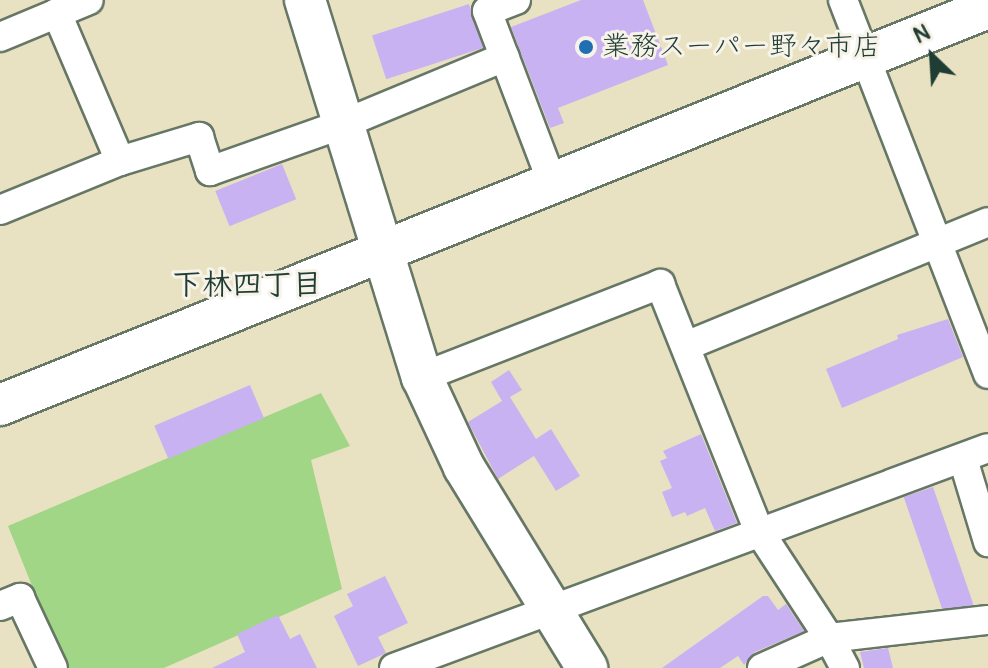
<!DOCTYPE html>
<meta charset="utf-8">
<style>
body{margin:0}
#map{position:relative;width:988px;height:668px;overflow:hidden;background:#e9e2c2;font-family:Pangolin,"Klee One",sans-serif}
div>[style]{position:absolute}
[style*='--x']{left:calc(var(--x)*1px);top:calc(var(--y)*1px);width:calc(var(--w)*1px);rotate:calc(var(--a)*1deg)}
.green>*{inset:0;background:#a1d686}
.building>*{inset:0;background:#c9b2f2;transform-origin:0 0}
.roads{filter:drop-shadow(2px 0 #676) drop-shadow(-2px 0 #676) drop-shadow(0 2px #676) drop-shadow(0 -2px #676)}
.street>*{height:28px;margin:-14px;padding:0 14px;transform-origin:14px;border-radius:14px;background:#fff}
.secondary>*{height:40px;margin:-20px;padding:0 20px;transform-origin:20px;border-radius:20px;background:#fff}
.dots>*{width:22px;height:22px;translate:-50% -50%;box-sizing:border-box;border:4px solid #f7f3e8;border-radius:50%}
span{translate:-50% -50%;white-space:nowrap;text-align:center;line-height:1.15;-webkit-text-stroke:6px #f7f3e8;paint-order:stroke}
.poi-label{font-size:28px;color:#1f3d34}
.left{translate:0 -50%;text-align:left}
.neighbourhood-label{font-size:30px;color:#1f3d34;font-weight:700}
.north{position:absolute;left:892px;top:16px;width:80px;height:80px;-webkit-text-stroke:6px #f7f3e8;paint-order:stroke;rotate:335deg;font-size:22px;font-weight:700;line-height:32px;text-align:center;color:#1f3d34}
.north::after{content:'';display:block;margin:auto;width:28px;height:36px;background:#1f3d34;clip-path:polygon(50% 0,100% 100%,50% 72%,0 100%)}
</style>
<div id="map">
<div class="green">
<div style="clip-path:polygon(321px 393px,350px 446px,311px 460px,342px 589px,164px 668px,65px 668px,8px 526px)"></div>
</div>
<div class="building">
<div style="clip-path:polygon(581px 0,643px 0,668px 65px,558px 108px,564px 123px,550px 128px,511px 27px)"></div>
<div style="left:469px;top:4px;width:46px;height:102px;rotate:72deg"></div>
<div style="left:282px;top:164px;width:38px;height:72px;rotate:68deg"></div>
<div style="clip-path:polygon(948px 319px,963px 357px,842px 408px,826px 369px,898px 339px,897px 335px)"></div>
<div style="clip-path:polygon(509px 370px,522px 390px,510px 397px,536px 439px,551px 429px,580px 476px,556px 491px,534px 456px,498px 479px,468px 422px,502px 401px,491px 382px)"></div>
<div style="left:250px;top:385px;width:36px;height:104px;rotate:67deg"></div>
<div style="clip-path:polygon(701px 434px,737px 523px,715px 531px,705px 508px,687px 516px,685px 512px,672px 517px,662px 492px,672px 488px,660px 461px,667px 458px,663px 451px)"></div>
<div style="left:933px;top:487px;width:124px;height:31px;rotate:71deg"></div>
<div style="clip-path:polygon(385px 576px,408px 623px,378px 637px,386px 653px,358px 666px,334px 616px,353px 606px,347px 594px)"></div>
<div style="clip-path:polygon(763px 596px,768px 596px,778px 610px,786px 604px,804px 631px,755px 652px,744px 665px,738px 656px,720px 668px,662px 668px)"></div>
<div style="clip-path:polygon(278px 615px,290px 639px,300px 634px,317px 668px,212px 668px,245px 652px,237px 634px)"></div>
<div style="clip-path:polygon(888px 648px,893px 668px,864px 668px,860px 652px)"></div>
</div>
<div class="roads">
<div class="street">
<div style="--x:516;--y:0;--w:31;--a:159"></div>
<div style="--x:487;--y:11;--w:183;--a:69.2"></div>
<div style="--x:843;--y:0;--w:401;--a:68.8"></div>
<div style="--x:0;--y:37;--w:96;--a:-22.6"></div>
<div style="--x:120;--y:161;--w:83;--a:-16.9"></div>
<div style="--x:199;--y:137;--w:36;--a:72"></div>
<div style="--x:210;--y:171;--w:141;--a:-19.5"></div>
<div style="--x:343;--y:124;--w:175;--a:-22.5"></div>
<div style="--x:0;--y:210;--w:130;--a:-22.2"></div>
<div style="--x:120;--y:161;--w:161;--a:-113.1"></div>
<div style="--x:686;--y:346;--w:326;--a:-22.3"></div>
<div style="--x:422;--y:377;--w:256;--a:-21.3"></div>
<div style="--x:660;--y:284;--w:266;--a:68.2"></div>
<div style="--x:759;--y:531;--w:128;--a:56.8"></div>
<div style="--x:829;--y:638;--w:34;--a:62"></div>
<div style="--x:963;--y:459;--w:87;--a:73.2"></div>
<div style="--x:0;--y:606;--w:22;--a:-22"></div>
<div style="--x:20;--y:598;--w:77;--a:64.8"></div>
<div style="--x:394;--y:668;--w:633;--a:-20.32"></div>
<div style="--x:762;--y:668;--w:73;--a:-24.1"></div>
<div style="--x:829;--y:638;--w:160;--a:-6.5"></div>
</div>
<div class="secondary">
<div style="--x:305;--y:0;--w:395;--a:72.8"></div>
<div style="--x:422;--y:377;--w:99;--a:65"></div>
<div style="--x:464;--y:467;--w:236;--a:58.5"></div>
<div style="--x:0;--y:405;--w:1065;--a:-21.89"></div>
</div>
</div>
<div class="dots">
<div style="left:586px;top:47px;background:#1f6fb2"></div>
</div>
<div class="poi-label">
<span class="left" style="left:602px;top:47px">業務スーパー野々市店</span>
</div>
<div class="neighbourhood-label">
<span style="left:247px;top:285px">下林四丁目</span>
</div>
<div class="north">N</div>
</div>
